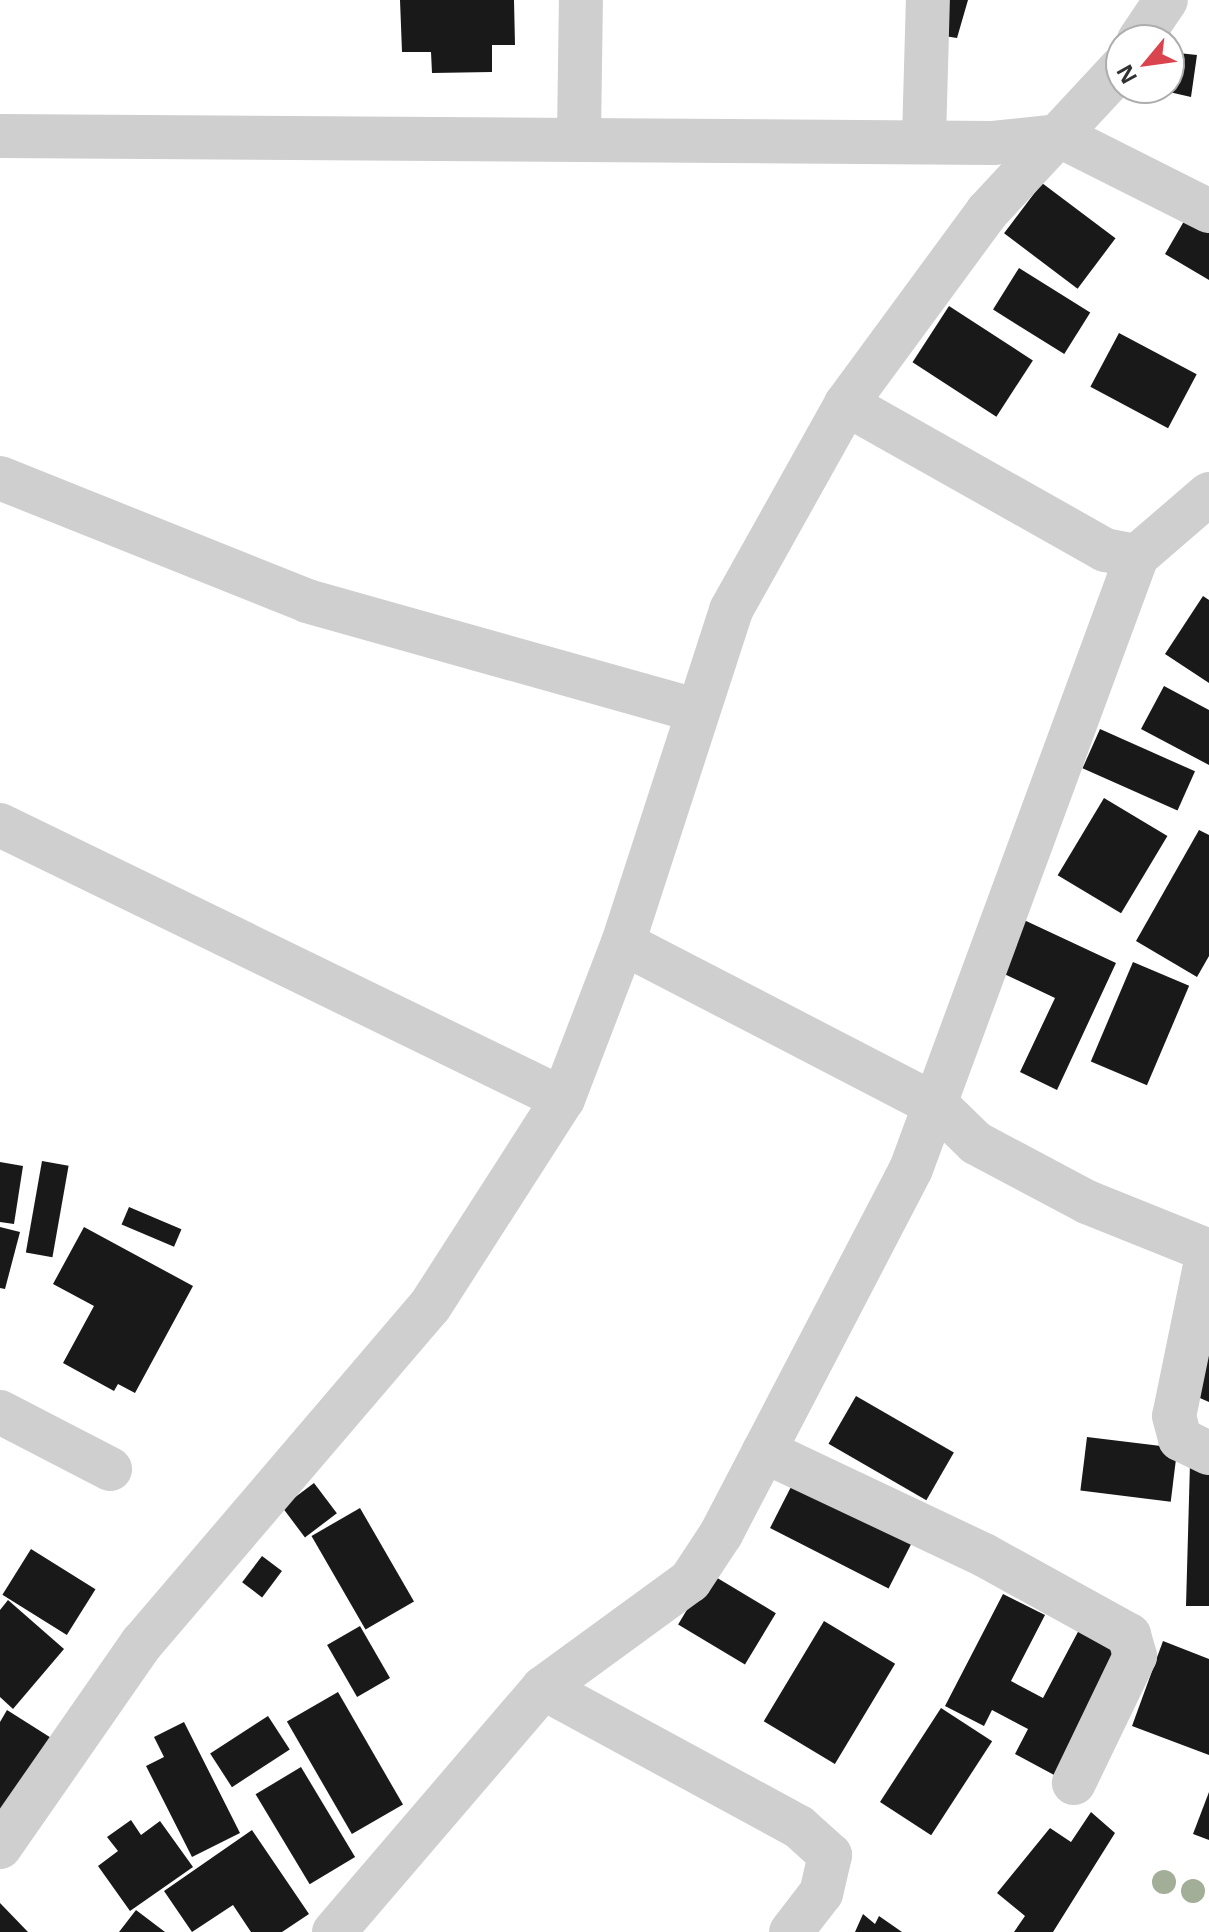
<!DOCTYPE html>
<style>
body{margin:0}
#map{position:relative;width:1209px;height:1932px;overflow:hidden;background:#fff;font-family:"Noto Sans",sans-serif}
div>[style]{position:absolute}
[style*='--x']{left:calc(var(--x)*1px);top:calc(var(--y)*1px);width:calc(var(--w)*1px);rotate:calc(var(--a)*1deg)}
.building>*{inset:0;background:#191919;transform-origin:0 0}
.minor>*{height:44px;margin:-22px;padding:0 22px;transform-origin:22px;border-radius:22px;background:#cfcfcf}
.trees>*{width:24px;height:24px;margin:-12px;border-radius:50%;background:#a2ae97}
span{translate:-50% -50%;white-space:nowrap;text-align:center;line-height:1.15;-webkit-text-stroke:8px #fff;paint-order:stroke}
.north{position:absolute;left:1105px;top:24px;width:80px;height:80px;box-sizing:border-box;background:#fff;border:2px solid #adadad;border-radius:50%;rotate:241deg;font-size:22px;font-weight:700;line-height:32px;text-align:center;color:#323232}
.north::after{content:'';display:block;margin:auto;width:28px;height:36px;background:#da444e;clip-path:polygon(50% 0,100% 100%,50% 72%,0 100%)}
</style>
<div id="map">
<div class="building">
<div style="clip-path:polygon(400px 0,514px 0,515px 45px,492px 45px,492px 72px,432px 73px,431px 52px,402px 52px)"></div>
<div style="clip-path:polygon(947px 0,968px 0,957px 38px,944px 36px)"></div>
<div style="clip-path:polygon(1169px 52px,1197px 55px,1191px 97px,1156px 89px,1169px 88px)"></div>
<div style="left:1042px;top:183px;width:92px;height:63px;rotate:37deg"></div>
<div style="clip-path:polygon(1187px 216px,1209px 229px,1209px 280px,1165px 254px)"></div>
<div style="left:1019px;top:268px;width:84px;height:49px;rotate:32deg"></div>
<div style="left:949px;top:306px;width:100px;height:67px;rotate:33deg"></div>
<div style="left:1119px;top:333px;width:88px;height:61px;rotate:28deg"></div>
<div style="clip-path:polygon(1203px 596px,1209px 600px,1209px 683px,1165px 654px)"></div>
<div style="clip-path:polygon(1164px 686px,1209px 710px,1209px 765px,1141px 729px)"></div>
<div style="left:1100px;top:729px;width:104px;height:43px;rotate:24deg"></div>
<div style="left:1104px;top:798px;width:74px;height:90px;rotate:31deg"></div>
<div style="clip-path:polygon(1199px 830px,1209px 835px,1209px 956px,1197px 977px,1136px 941px)"></div>
<div style="clip-path:polygon(1024px 920px,1116px 963px,1057px 1090px,1020px 1072px,1055px 998px,1000px 972px)"></div>
<div style="left:1133px;top:962px;width:61px;height:108px;rotate:23deg"></div>
<div style="left:42px;top:1161px;width:27px;height:93px;rotate:10deg"></div>
<div style="clip-path:polygon(0 1162px,23px 1166px,14px 1224px,0 1222px)"></div>
<div style="left:129px;top:1207px;width:57px;height:19px;rotate:23deg"></div>
<div style="clip-path:polygon(0 1227px,20px 1232px,5px 1289px,0 1288px)"></div>
<div style="clip-path:polygon(84px 1227px,193px 1286px,135px 1393px,118px 1384px,114px 1391px,63px 1363px,94px 1306px,53px 1284px)"></div>
<div style="clip-path:polygon(1209px 1324px,1209px 1402px,1186px 1392px)"></div>
<div style="left:856px;top:1396px;width:113px;height:55px;rotate:30deg"></div>
<div style="left:1087px;top:1437px;width:91px;height:54px;rotate:7deg"></div>
<div style="clip-path:polygon(1190px 1463px,1209px 1467px,1209px 1606px,1186px 1606px)"></div>
<div style="left:795px;top:1479px;width:133px;height:55px;rotate:27deg"></div>
<div style="left:314px;top:1483px;width:38px;height:40px;rotate:53deg"></div>
<div style="left:360px;top:1508px;width:108px;height:56px;rotate:60deg"></div>
<div style="left:31px;top:1549px;width:76px;height:54px;rotate:32deg"></div>
<div style="left:262px;top:1556px;width:25px;height:33px;rotate:37deg"></div>
<div style="left:709px;top:1573px;width:78px;height:60px;rotate:31deg"></div>
<div style="clip-path:polygon(1003px 1594px,1045px 1615px,1011px 1681px,1043px 1698px,1080px 1628px,1122px 1650px,1056px 1776px,1015px 1754px,1028px 1729px,992px 1710px,984px 1726px,945px 1706px)"></div>
<div style="clip-path:polygon(8px 1600px,64px 1649px,13px 1709px,0 1697px,0 1610px)"></div>
<div style="left:824px;top:1621px;width:83px;height:117px;rotate:31deg"></div>
<div style="left:360px;top:1626px;width:60px;height:38px;rotate:60deg"></div>
<div style="clip-path:polygon(1163px 1641px,1209px 1659px,1209px 1755px,1132px 1726px)"></div>
<div style="left:338px;top:1692px;width:130px;height:59px;rotate:60deg"></div>
<div style="left:941px;top:1708px;width:61px;height:112px;rotate:33deg"></div>
<div style="clip-path:polygon(7px 1710px,56px 1741px,0 1830px,0 1722px)"></div>
<div style="left:268px;top:1716px;width:40px;height:69px;rotate:57deg"></div>
<div style="clip-path:polygon(184px 1722px,240px 1833px,192px 1857px,146px 1766px,164px 1757px,154px 1737px)"></div>
<div style="left:301px;top:1767px;width:105px;height:53px;rotate:59deg"></div>
<div style="clip-path:polygon(1209px 1792px,1209px 1840px,1193px 1834px)"></div>
<div style="clip-path:polygon(1091px 1812px,1115px 1833px,1053px 1932px,1014px 1932px,1025px 1916px,997px 1893px,1050px 1828px,1071px 1842px)"></div>
<div style="clip-path:polygon(131px 1820px,141px 1835px,160px 1821px,193px 1867px,130px 1911px,98px 1866px,118px 1851px,107px 1837px)"></div>
<div style="clip-path:polygon(252px 1830px,309px 1914px,282px 1932px,251px 1932px,233px 1905px,192px 1932px,164px 1891px)"></div>
<div style="clip-path:polygon(0 1903px,28px 1932px,0 1932px)"></div>
<div style="clip-path:polygon(136px 1910px,165px 1932px,119px 1932px)"></div>
<div style="clip-path:polygon(863px 1914px,875px 1924px,879px 1916px,902px 1932px,855px 1932px)"></div>
</div>
<div class="minor">
<div style="--x:1139;--y:40;--w:48;--a:-56"></div>
<div style="--x:0;--y:136;--w:993;--a:0.4"></div>
<div style="--x:993;--y:143;--w:67;--a:-6"></div>
<div style="--x:1060;--y:136;--w:167;--a:26.7"></div>
<div style="--x:579;--y:137;--w:137;--a:-89.2"></div>
<div style="--x:924;--y:139;--w:139;--a:-88.4"></div>
<div style="--x:846;--y:404;--w:297;--a:29.4"></div>
<div style="--x:1105;--y:550;--w:33;--a:11"></div>
<div style="--x:0;--y:478;--w:331;--a:21.8"></div>
<div style="--x:307;--y:601;--w:402;--a:15.7"></div>
<div style="--x:0;--y:825;--w:626;--a:25.95"></div>
<div style="--x:623;--y:943;--w:355;--a:27.4"></div>
<div style="--x:938;--y:1106;--w:53;--a:44.2"></div>
<div style="--x:976;--y:1143;--w:126;--a:28"></div>
<div style="--x:1087;--y:1202;--w:131;--a:21.9"></div>
<div style="--x:1208;--y:1251;--w:168;--a:101.6"></div>
<div style="--x:1174;--y:1416;--w:24;--a:75"></div>
<div style="--x:1180;--y:1439;--w:32;--a:26"></div>
<div style="--x:0;--y:1412;--w:124;--a:27.4"></div>
<div style="--x:764;--y:1451;--w:243;--a:25.3"></div>
<div style="--x:984;--y:1555;--w:166;--a:28.9"></div>
<div style="--x:1129;--y:1635;--w:22;--a:74"></div>
<div style="--x:1135;--y:1656;--w:141;--a:115.7"></div>
<div style="--x:543;--y:1688;--w:291;--a:28.5"></div>
<div style="--x:799;--y:1827;--w:42;--a:42.1"></div>
<div style="--x:830;--y:1855;--w:39;--a:103"></div>
<div style="--x:821;--y:1893;--w:49;--a:127.6"></div>
<div style="--x:0;--y:1847;--w:249;--a:-55.2"></div>
<div style="--x:142;--y:1643;--w:443;--a:-49.5"></div>
<div style="--x:430;--y:1306;--w:246;--a:-57.3"></div>
<div style="--x:563;--y:1099;--w:167;--a:-69"></div>
<div style="--x:623;--y:943;--w:350;--a:-72"></div>
<div style="--x:731;--y:610;--w:236;--a:-60.8"></div>
<div style="--x:846;--y:404;--w:238;--a:-53.7"></div>
<div style="--x:987;--y:212;--w:197;--a:-47.1"></div>
<div style="--x:334;--y:1932;--w:321;--a:-49.4"></div>
<div style="--x:543;--y:1688;--w:182;--a:-36.1"></div>
<div style="--x:690;--y:1581;--w:56;--a:-56.6"></div>
<div style="--x:721;--y:1534;--w:411;--a:-62.5"></div>
<div style="--x:911;--y:1169;--w:653;--a:-69.76"></div>
<div style="--x:1137;--y:556;--w:95;--a:-40.7"></div>
</div>
<div class="trees">
<div style="left:1164px;top:1882px"></div>
<div style="left:1193px;top:1891px"></div>
</div>
<div class="north">N</div>
</div>
